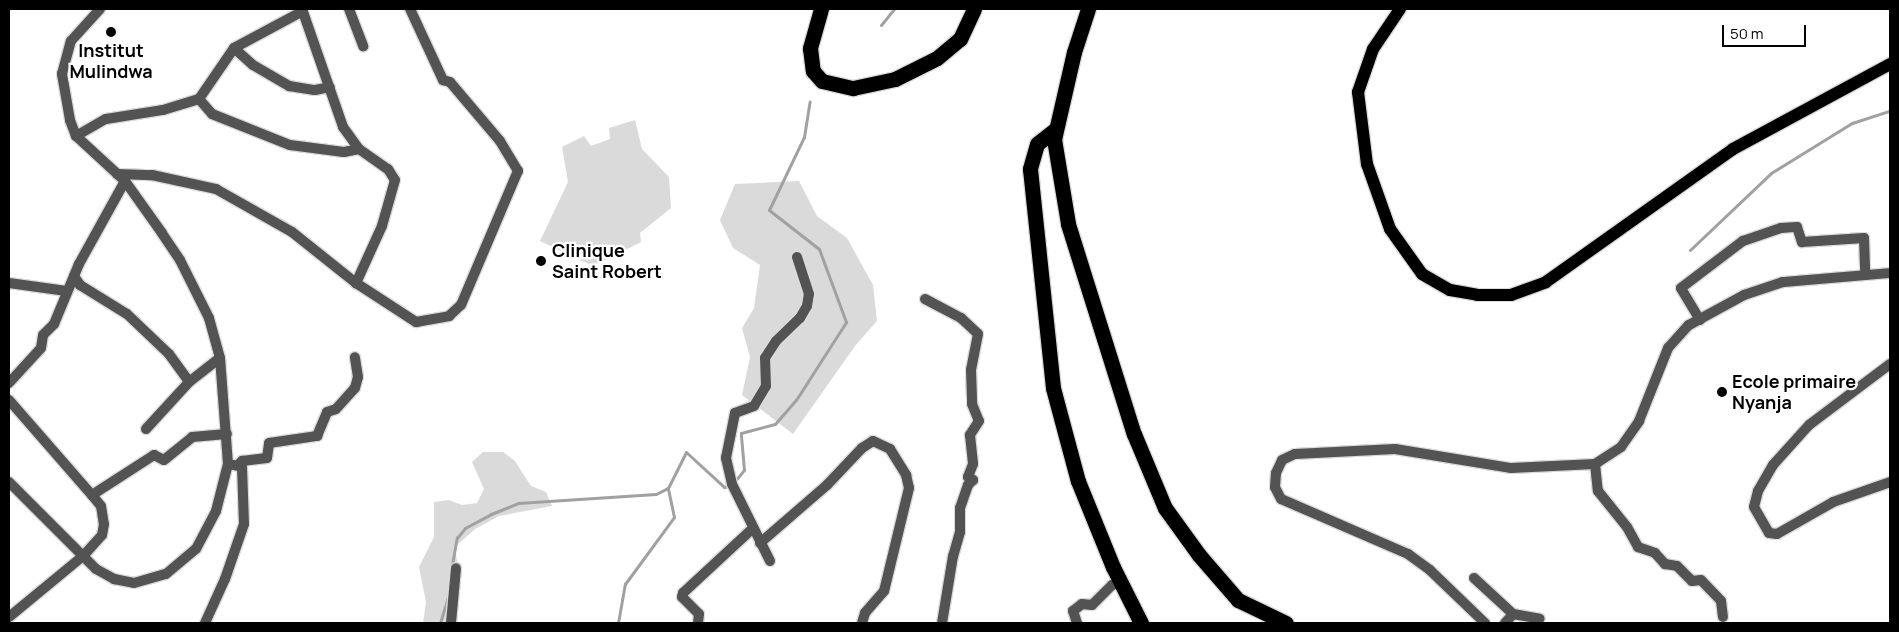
<!DOCTYPE html>
<style>
body{margin:0}
#map{position:relative;width:1899px;height:632px;overflow:hidden;background:#fff;font-family:Manrope,sans-serif}
div>[style]{position:absolute}
[style*='--x']{left:calc(var(--x)*1px);top:calc(var(--y)*1px);width:calc(var(--w)*1px);rotate:calc(var(--a)*1deg)}
.green>*{inset:0;background:#dadada}
.stream>*{height:3px;margin:-1.5px;padding:0 1.5px;transform-origin:1.5px;border-radius:1.5px;background:#a1a1a1}
.roads{filter:drop-shadow(1px 0 #dbdbdb) drop-shadow(-1px 0 #dbdbdb) drop-shadow(0 1px #dbdbdb) drop-shadow(0 -1px #dbdbdb)}
.street>*{height:10px;margin:-5px;padding:0 5px;transform-origin:5px;border-radius:5px;background:#535353}
.primary>*{height:12px;margin:-6px;padding:0 6px;transform-origin:6px;border-radius:6px;background:#000}
.highway>*{height:15px;margin:-7.5px;padding:0 7.5px;transform-origin:7.5px;border-radius:7.5px;background:#000}
.dots>*{width:14px;height:14px;translate:-50% -50%;box-sizing:border-box;border:2px solid #fff;border-radius:50%}
span{translate:-50% -50%;white-space:nowrap;text-align:center;line-height:1.15;-webkit-text-stroke:4.5px #fff;paint-order:stroke}
.poi-label{font-size:18px;color:#000;font-weight:700}
.left{translate:0 -50%;text-align:left}
.frame{position:absolute;inset:0;border:10px solid #000;pointer-events:none}
.scale{position:absolute;left:1722px;top:25px;width:84px;height:22px;box-sizing:border-box;border:2px solid #000;border-top:0;padding-left:6px;font-size:15px;line-height:18px;white-space:nowrap;color:#000;-webkit-text-stroke:4px #fff;paint-order:stroke}
</style>
<div id="map">
<div class="green">
<div style="clip-path:polygon(635px 120px,642px 149px,669px 177px,671px 208px,640px 233px,641px 242px,593px 266px,540px 241px,568px 182px,562px 147px,584px 136px,591px 146px,610px 139px,609px 128px)"></div>
<div style="clip-path:polygon(799px 181px,817px 216px,847px 238px,873px 285px,877px 321px,855px 346px,793px 434px,742px 395px,750px 357px,742px 328px,754px 308px,760px 265px,733px 248px,720px 220px,735px 184px)"></div>
<div style="clip-path:polygon(483px 452px,503px 452px,515px 461px,531px 486px,546px 492px,552px 506px,499px 516px,475px 529px,455px 547px,461px 588px,446px 623px,423px 623px,426px 602px,419px 567px,434px 537px,434px 502px,449px 500px,462px 505px,477px 503px,484px 489px,472px 462px)"></div>
</div>
<div class="stream">
<div style="--x:881;--y:25;--w:21;--a:-51"></div>
<div style="--x:1690;--y:250;--w:112;--a:-43.5"></div>
<div style="--x:1771;--y:173;--w:95;--a:-31.7"></div>
<div style="--x:1852;--y:123;--w:40;--a:-18"></div>
<div style="--x:735;--y:481;--w:14;--a:-51"></div>
<div style="--x:744;--y:470;--w:37;--a:-95"></div>
<div style="--x:741;--y:433;--w:35;--a:-15"></div>
<div style="--x:775;--y:424;--w:32;--a:-49"></div>
<div style="--x:796;--y:400;--w:93;--a:-57.3"></div>
<div style="--x:846;--y:322;--w:78;--a:-110.3"></div>
<div style="--x:819;--y:249;--w:63;--a:-142"></div>
<div style="--x:769;--y:210;--w:81;--a:-64.4"></div>
<div style="--x:804;--y:137;--w:36;--a:-81"></div>
<div style="--x:450;--y:576;--w:39;--a:-80"></div>
<div style="--x:457;--y:538;--w:13;--a:-51"></div>
<div style="--x:465;--y:528;--w:30;--a:-28"></div>
<div style="--x:491;--y:514;--w:29;--a:-22"></div>
<div style="--x:518;--y:503;--w:138;--a:-3.7"></div>
<div style="--x:656;--y:494;--w:13;--a:-27"></div>
<div style="--x:440;--y:623;--w:31;--a:-73"></div>
<div style="--x:618;--y:623;--w:40;--a:-80"></div>
<div style="--x:625;--y:584;--w:83;--a:-53.8"></div>
<div style="--x:674;--y:517;--w:30;--a:-102"></div>
<div style="--x:668;--y:488;--w:40;--a:-63.4"></div>
<div style="--x:686;--y:452;--w:52;--a:42.6"></div>
<div style="--x:724;--y:487;--w:6;--a:-18"></div>
</div>
<div class="roads">
<div class="street">
<div style="--x:302;--y:9;--w:125;--a:70.8"></div>
<div style="--x:343;--y:127;--w:27;--a:54"></div>
<div style="--x:359;--y:149;--w:35;--a:35"></div>
<div style="--x:388;--y:169;--w:13;--a:58"></div>
<div style="--x:395;--y:180;--w:48;--a:105.8"></div>
<div style="--x:382;--y:226;--w:63;--a:114.5"></div>
<div style="--x:349;--y:9;--w:40;--a:69"></div>
<div style="--x:234;--y:48;--w:25;--a:42"></div>
<div style="--x:253;--y:65;--w:42;--a:30.3"></div>
<div style="--x:289;--y:86;--w:26;--a:9"></div>
<div style="--x:315;--y:90;--w:15;--a:-11"></div>
<div style="--x:199;--y:99;--w:62;--a:-55.5"></div>
<div style="--x:234;--y:48;--w:78;--a:-28.2"></div>
<div style="--x:76;--y:136;--w:34;--a:-30"></div>
<div style="--x:106;--y:119;--w:58;--a:-9"></div>
<div style="--x:163;--y:110;--w:38;--a:-17"></div>
<div style="--x:199;--y:99;--w:20;--a:49"></div>
<div style="--x:212;--y:114;--w:84;--a:21.7"></div>
<div style="--x:290;--y:145;--w:54;--a:7.4"></div>
<div style="--x:344;--y:152;--w:15;--a:-11"></div>
<div style="--x:117;--y:174;--w:35;--a:2"></div>
<div style="--x:152;--y:175;--w:66;--a:12.3"></div>
<div style="--x:216;--y:189;--w:87;--a:29.5"></div>
<div style="--x:292;--y:232;--w:82;--a:38.6"></div>
<div style="--x:356;--y:283;--w:72;--a:33"></div>
<div style="--x:416;--y:322;--w:34;--a:-10"></div>
<div style="--x:449;--y:316;--w:16;--a:-43"></div>
<div style="--x:461;--y:305;--w:146;--a:-67"></div>
<div style="--x:518;--y:171;--w:35;--a:-121"></div>
<div style="--x:500;--y:141;--w:77;--a:-130.3"></div>
<div style="--x:450;--y:82;--w:7;--a:-164"></div>
<div style="--x:443;--y:80;--w:78;--a:-114.9"></div>
<div style="--x:74;--y:276;--w:11;--a:56"></div>
<div style="--x:80;--y:285;--w:55;--a:31.7"></div>
<div style="--x:127;--y:314;--w:58;--a:43.6"></div>
<div style="--x:169;--y:354;--w:34;--a:54"></div>
<div style="--x:9;--y:283;--w:58;--a:8"></div>
<div style="--x:925;--y:299;--w:41;--a:27.8"></div>
<div style="--x:961;--y:318;--w:23;--a:43"></div>
<div style="--x:978;--y:334;--w:37;--a:101"></div>
<div style="--x:971;--y:370;--w:34;--a:88"></div>
<div style="--x:972;--y:404;--w:18;--a:68"></div>
<div style="--x:979;--y:421;--w:17;--a:123"></div>
<div style="--x:970;--y:435;--w:29;--a:84"></div>
<div style="--x:973;--y:464;--w:14;--a:111"></div>
<div style="--x:968;--y:477;--w:6;--a:31"></div>
<div style="--x:973;--y:480;--w:7;--a:135"></div>
<div style="--x:968;--y:485;--w:24;--a:109"></div>
<div style="--x:960;--y:508;--w:24;--a:90"></div>
<div style="--x:960;--y:532;--w:25;--a:106"></div>
<div style="--x:953;--y:556;--w:68;--a:99.3"></div>
<div style="--x:1700;--y:320;--w:37;--a:-121"></div>
<div style="--x:1681;--y:288;--w:78;--a:-37.2"></div>
<div style="--x:1743;--y:241;--w:40;--a:-18.9"></div>
<div style="--x:1781;--y:228;--w:16;--a:-4"></div>
<div style="--x:1797;--y:227;--w:16;--a:72"></div>
<div style="--x:1802;--y:242;--w:62;--a:-3.7"></div>
<div style="--x:1864;--y:238;--w:37;--a:88"></div>
<div style="--x:1890;--y:364;--w:101;--a:143"></div>
<div style="--x:1809;--y:425;--w:54;--a:132"></div>
<div style="--x:1773;--y:465;--w:30;--a:120"></div>
<div style="--x:1758;--y:491;--w:16;--a:104"></div>
<div style="--x:1754;--y:507;--w:30;--a:60"></div>
<div style="--x:1769;--y:533;--w:8;--a:7"></div>
<div style="--x:1777;--y:534;--w:64;--a:-29.7"></div>
<div style="--x:1833;--y:502;--w:60;--a:-19.3"></div>
<div style="--x:9;--y:383;--w:47;--a:-47.6"></div>
<div style="--x:41;--y:348;--w:13;--a:-81"></div>
<div style="--x:43;--y:335;--w:16;--a:-45"></div>
<div style="--x:54;--y:324;--w:65;--a:-67.4"></div>
<div style="--x:79;--y:264;--w:95;--a:-61"></div>
<div style="--x:9;--y:400;--w:126;--a:48.9"></div>
<div style="--x:92;--y:495;--w:14;--a:51"></div>
<div style="--x:101;--y:506;--w:18;--a:81"></div>
<div style="--x:104;--y:524;--w:11;--a:100"></div>
<div style="--x:102;--y:535;--w:28;--a:132"></div>
<div style="--x:83;--y:556;--w:96;--a:140.5"></div>
<div style="--x:146;--y:429;--w:64;--a:-47.5"></div>
<div style="--x:189;--y:382;--w:39;--a:-38"></div>
<div style="--x:1595;--y:464;--w:27;--a:84"></div>
<div style="--x:1598;--y:491;--w:46;--a:51.1"></div>
<div style="--x:1627;--y:527;--w:23;--a:61"></div>
<div style="--x:1638;--y:547;--w:18;--a:19"></div>
<div style="--x:1655;--y:553;--w:15;--a:48"></div>
<div style="--x:1665;--y:564;--w:12;--a:9"></div>
<div style="--x:1677;--y:566;--w:21;--a:45"></div>
<div style="--x:1692;--y:581;--w:9;--a:-6"></div>
<div style="--x:1701;--y:580;--w:29;--a:46"></div>
<div style="--x:1721;--y:601;--w:16;--a:83"></div>
<div style="--x:238;--y:465;--w:6;--a:-45"></div>
<div style="--x:242;--y:461;--w:25;--a:-7"></div>
<div style="--x:267;--y:458;--w:15;--a:-82"></div>
<div style="--x:269;--y:443;--w:49;--a:-8.3"></div>
<div style="--x:317;--y:436;--w:26;--a:-67"></div>
<div style="--x:327;--y:412;--w:9;--a:-18"></div>
<div style="--x:336;--y:409;--w:28;--a:-48"></div>
<div style="--x:355;--y:388;--w:11;--a:-75"></div>
<div style="--x:358;--y:377;--w:20;--a:-99"></div>
<div style="--x:9;--y:482;--w:123;--a:45"></div>
<div style="--x:96;--y:569;--w:21;--a:29"></div>
<div style="--x:114;--y:579;--w:20;--a:11"></div>
<div style="--x:134;--y:583;--w:33;--a:-16"></div>
<div style="--x:166;--y:574;--w:39;--a:-40"></div>
<div style="--x:196;--y:549;--w:43;--a:-62.2"></div>
<div style="--x:216;--y:511;--w:49;--a:-75.7"></div>
<div style="--x:228;--y:464;--w:106;--a:-94.3"></div>
<div style="--x:220;--y:358;--w:41;--a:-105.4"></div>
<div style="--x:209;--y:318;--w:65;--a:-116.6"></div>
<div style="--x:180;--y:260;--w:32;--a:-124"></div>
<div style="--x:162;--y:233;--w:64;--a:-125.4"></div>
<div style="--x:125;--y:181;--w:67;--a:-137.4"></div>
<div style="--x:76;--y:136;--w:17;--a:-111"></div>
<div style="--x:70;--y:120;--w:47;--a:-99.9"></div>
<div style="--x:62;--y:74;--w:34;--a:-75"></div>
<div style="--x:71;--y:41;--w:43;--a:-47.8"></div>
<div style="--x:92;--y:495;--w:74;--a:-32.8"></div>
<div style="--x:154;--y:455;--w:11;--a:27"></div>
<div style="--x:164;--y:460;--w:36;--a:-39"></div>
<div style="--x:192;--y:437;--w:35;--a:-5"></div>
<div style="--x:760;--y:543;--w:89;--a:-40.9"></div>
<div style="--x:827;--y:485;--w:51;--a:-46.6"></div>
<div style="--x:862;--y:448;--w:13;--a:-32"></div>
<div style="--x:873;--y:441;--w:19;--a:25"></div>
<div style="--x:890;--y:449;--w:31;--a:58"></div>
<div style="--x:906;--y:475;--w:13;--a:77"></div>
<div style="--x:909;--y:488;--w:106;--a:103.6"></div>
<div style="--x:884;--y:591;--w:29;--a:131"></div>
<div style="--x:865;--y:613;--w:10;--a:107"></div>
<div style="--x:770;--y:561;--w:86;--a:-116.3"></div>
<div style="--x:732;--y:484;--w:27;--a:-103"></div>
<div style="--x:726;--y:458;--w:46;--a:-78.7"></div>
<div style="--x:735;--y:413;--w:20;--a:-20"></div>
<div style="--x:754;--y:406;--w:23;--a:-59"></div>
<div style="--x:766;--y:386;--w:28;--a:-92"></div>
<div style="--x:765;--y:358;--w:20;--a:-57"></div>
<div style="--x:776;--y:341;--w:33;--a:-44"></div>
<div style="--x:800;--y:318;--w:14;--a:-60"></div>
<div style="--x:807;--y:306;--w:12;--a:-81"></div>
<div style="--x:809;--y:294;--w:39;--a:-108"></div>
<div style="--x:1474;--y:578;--w:53;--a:42.7"></div>
<div style="--x:205;--y:623;--w:48;--a:-65.6"></div>
<div style="--x:225;--y:579;--w:58;--a:-70.9"></div>
<div style="--x:244;--y:524;--w:57;--a:-92"></div>
<div style="--x:242;--y:467;--w:9;--a:-167"></div>
<div style="--x:451;--y:623;--w:55;--a:-84.8"></div>
<div style="--x:698;--y:623;--w:9;--a:-84"></div>
<div style="--x:699;--y:614;--w:24;--a:-135"></div>
<div style="--x:682;--y:597;--w:4;--a:-76"></div>
<div style="--x:683;--y:593;--w:94;--a:-42.8"></div>
<div style="--x:1077;--y:623;--w:13;--a:-108"></div>
<div style="--x:1073;--y:611;--w:11;--a:-38"></div>
<div style="--x:1082;--y:604;--w:10;--a:6"></div>
<div style="--x:1092;--y:605;--w:28;--a:-45"></div>
<div style="--x:1112;--y:585;--w:9;--a:-18"></div>
<div style="--x:1485;--y:623;--w:76;--a:-136.1"></div>
<div style="--x:1430;--y:570;--w:27;--a:-144"></div>
<div style="--x:1408;--y:554;--w:138;--a:-156.6"></div>
<div style="--x:1281;--y:499;--w:13;--a:-117"></div>
<div style="--x:1275;--y:487;--w:14;--a:-86"></div>
<div style="--x:1276;--y:473;--w:14;--a:-65"></div>
<div style="--x:1282;--y:460;--w:14;--a:-25"></div>
<div style="--x:1295;--y:454;--w:100;--a:-2.9"></div>
<div style="--x:1395;--y:449;--w:118;--a:9.3"></div>
<div style="--x:1511;--y:468;--w:84;--a:-2.7"></div>
<div style="--x:1595;--y:464;--w:31;--a:-33"></div>
<div style="--x:1621;--y:447;--w:32;--a:-55"></div>
<div style="--x:1639;--y:421;--w:79;--a:-68.3"></div>
<div style="--x:1668;--y:348;--w:31;--a:-48"></div>
<div style="--x:1689;--y:325;--w:63;--a:-28.6"></div>
<div style="--x:1744;--y:295;--w:41;--a:-18.4"></div>
<div style="--x:1783;--y:282;--w:107;--a:-4.8"></div>
<div style="--x:1505;--y:623;--w:12;--a:-48"></div>
<div style="--x:1513;--y:614;--w:27;--a:10"></div>
</div>
<div class="primary">
<div style="--x:1400;--y:9;--w:48;--a:124"></div>
<div style="--x:1373;--y:49;--w:46;--a:109.2"></div>
<div style="--x:1358;--y:92;--w:73;--a:82.9"></div>
<div style="--x:1367;--y:164;--w:69;--a:70.5"></div>
<div style="--x:1390;--y:229;--w:55;--a:54.6"></div>
<div style="--x:1422;--y:274;--w:32;--a:30"></div>
<div style="--x:1450;--y:290;--w:27;--a:10"></div>
<div style="--x:1477;--y:295;--w:34;--a:0"></div>
<div style="--x:1511;--y:295;--w:37;--a:-20"></div>
<div style="--x:1546;--y:282;--w:229;--a:-35.4"></div>
<div style="--x:1733;--y:149;--w:179;--a:-28.4"></div>
</div>
<div class="highway">
<div style="--x:821;--y:9;--w:41;--a:105.8"></div>
<div style="--x:810;--y:48;--w:23;--a:83"></div>
<div style="--x:813;--y:71;--w:13;--a:48"></div>
<div style="--x:822;--y:81;--w:32;--a:13"></div>
<div style="--x:853;--y:88;--w:43;--a:-12.1"></div>
<div style="--x:895;--y:79;--w:47;--a:-26.6"></div>
<div style="--x:937;--y:58;--w:30;--a:-40"></div>
<div style="--x:960;--y:39;--w:33;--a:-65"></div>
<div style="--x:1088;--y:9;--w:45;--a:108"></div>
<div style="--x:1074;--y:52;--w:89;--a:102.9"></div>
<div style="--x:1054;--y:139;--w:86;--a:80.6"></div>
<div style="--x:1068;--y:224;--w:220;--a:72.6"></div>
<div style="--x:1134;--y:434;--w:80;--a:67.3"></div>
<div style="--x:1165;--y:508;--w:58;--a:54.1"></div>
<div style="--x:1199;--y:555;--w:60;--a:49.1"></div>
<div style="--x:1238;--y:600;--w:53;--a:25.6"></div>
<div style="--x:1056;--y:129;--w:24;--a:142"></div>
<div style="--x:1037;--y:144;--w:26;--a:106"></div>
<div style="--x:1030;--y:169;--w:220;--a:84"></div>
<div style="--x:1053;--y:388;--w:96;--a:75"></div>
<div style="--x:1078;--y:481;--w:93;--a:67.9"></div>
<div style="--x:1113;--y:567;--w:63;--a:63.4"></div>
</div>
</div>
<div class="dots">
<div style="left:111px;top:32px;background:#000"></div>
<div style="left:541px;top:261px;background:#000"></div>
<div style="left:1722px;top:392px;background:#000"></div>
</div>
<div class="poi-label">
<span style="left:111px;top:61px">Institut<br>Mulindwa</span>
<span class="left" style="left:552px;top:261px">Clinique<br>Saint Robert</span>
<span class="left" style="left:1732px;top:392px">Ecole primaire<br>Nyanja</span>
</div>
<div class="frame"></div>
<div class="scale">50 m</div>
</div>
